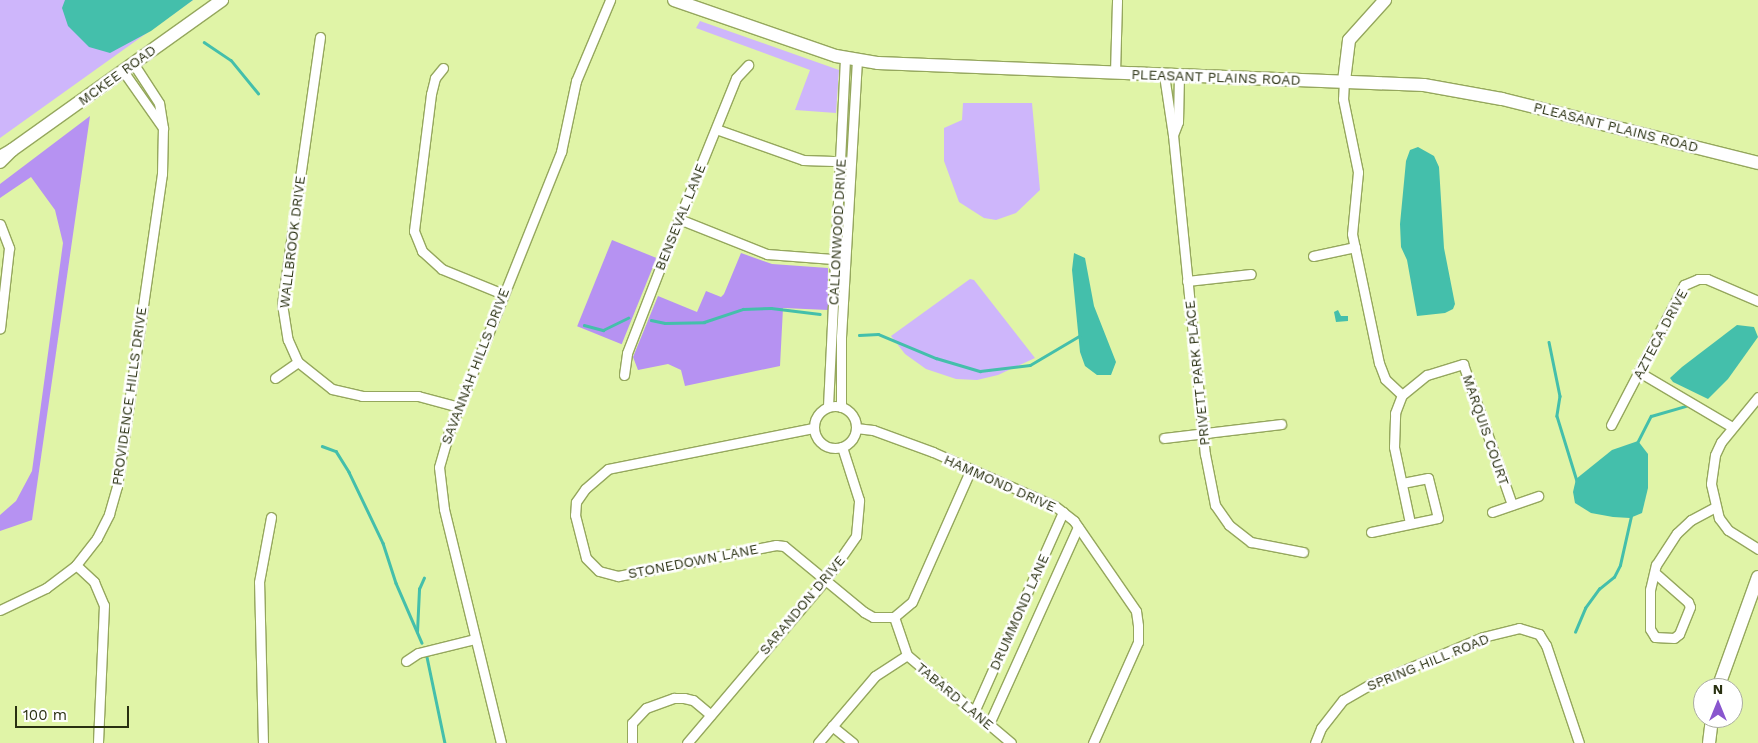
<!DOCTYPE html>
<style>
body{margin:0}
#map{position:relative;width:1758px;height:743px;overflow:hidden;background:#e0f4a7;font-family:"Work Sans",sans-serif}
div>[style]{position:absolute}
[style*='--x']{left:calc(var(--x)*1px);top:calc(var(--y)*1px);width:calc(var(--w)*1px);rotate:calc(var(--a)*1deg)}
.green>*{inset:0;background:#ceb6fb}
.forest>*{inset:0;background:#b692f2;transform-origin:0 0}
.water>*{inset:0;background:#44bfab}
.stream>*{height:2.5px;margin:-1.25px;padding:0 1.25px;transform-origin:1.25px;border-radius:1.25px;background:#44bfab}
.roads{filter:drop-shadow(1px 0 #95a75d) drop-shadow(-1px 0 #95a75d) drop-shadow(0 1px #95a75d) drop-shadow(0 -1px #95a75d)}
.street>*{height:9px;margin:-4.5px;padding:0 4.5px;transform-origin:4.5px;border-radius:4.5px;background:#fff}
.street>.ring{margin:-4.5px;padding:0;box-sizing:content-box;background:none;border:9px solid #fff;border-radius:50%}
.secondary>*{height:12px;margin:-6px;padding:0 6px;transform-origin:6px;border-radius:6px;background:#fff}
span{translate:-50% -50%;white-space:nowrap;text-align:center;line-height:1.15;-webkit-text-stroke:5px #fff;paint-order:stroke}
.street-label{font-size:14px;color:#293011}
.north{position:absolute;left:1693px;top:678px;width:50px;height:50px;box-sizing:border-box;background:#fff;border:1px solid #a9aca0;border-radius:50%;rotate:0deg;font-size:14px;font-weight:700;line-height:20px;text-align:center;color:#293011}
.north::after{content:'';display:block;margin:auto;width:18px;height:22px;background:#8956ce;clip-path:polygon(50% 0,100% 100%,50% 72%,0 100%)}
.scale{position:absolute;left:15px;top:706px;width:114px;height:22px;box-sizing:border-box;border:2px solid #293011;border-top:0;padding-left:6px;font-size:15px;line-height:18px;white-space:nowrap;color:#293011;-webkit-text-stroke:4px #fff;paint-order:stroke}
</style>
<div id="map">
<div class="green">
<div style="clip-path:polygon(0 0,193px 0,0 138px)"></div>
<div style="clip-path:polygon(700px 21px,839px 70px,836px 113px,795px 110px,810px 70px,696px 28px)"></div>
<div style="clip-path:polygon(963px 103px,1032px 103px,1040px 190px,1016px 213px,996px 220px,984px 218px,959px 202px,944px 161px,944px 128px,962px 120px)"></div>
<div style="clip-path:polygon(970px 279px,974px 280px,1035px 358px,998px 375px,977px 380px,956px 379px,926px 369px,905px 354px,891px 336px)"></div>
</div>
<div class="forest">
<div style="clip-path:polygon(90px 116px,32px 520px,0 531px,0 515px,16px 501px,32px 471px,63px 243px,55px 210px,31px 177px,0 198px,0 184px)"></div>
<div style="left:612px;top:240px;width:48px;height:93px;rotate:22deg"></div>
<div style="clip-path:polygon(741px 253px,772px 264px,828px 268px,828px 310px,783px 308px,780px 366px,685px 386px,681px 370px,668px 364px,638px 370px,633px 357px,658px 296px,697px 312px,706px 291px,721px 297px,724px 294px)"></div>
</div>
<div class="water">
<div style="clip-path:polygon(65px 0,193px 0,151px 31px,110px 53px,89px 47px,68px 26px,62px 8px)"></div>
<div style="clip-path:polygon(1418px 147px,1434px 156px,1439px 167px,1444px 248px,1455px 304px,1453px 309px,1445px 313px,1417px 316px,1407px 260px,1401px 247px,1400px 224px,1406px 161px,1410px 150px)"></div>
<div style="clip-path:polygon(1074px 253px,1085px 258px,1094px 306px,1116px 362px,1111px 375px,1097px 375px,1085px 366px,1080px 352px,1072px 270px)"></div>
<div style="clip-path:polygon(1338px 310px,1341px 316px,1348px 316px,1348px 321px,1336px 322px,1334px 312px)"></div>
<div style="clip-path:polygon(1737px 325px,1754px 327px,1758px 337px,1728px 379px,1708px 399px,1673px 382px,1670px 378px,1682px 367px)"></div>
<div style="clip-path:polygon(1638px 441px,1648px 454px,1648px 488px,1642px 513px,1630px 518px,1613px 517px,1591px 513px,1575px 503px,1573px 492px,1576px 479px,1612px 450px)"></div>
</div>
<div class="stream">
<div style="--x:204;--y:42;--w:32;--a:34"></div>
<div style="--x:231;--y:60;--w:43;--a:50.7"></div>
<div style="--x:651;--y:320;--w:14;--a:12"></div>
<div style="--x:665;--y:323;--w:39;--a:-1"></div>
<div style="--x:704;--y:322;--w:41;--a:-18.4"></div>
<div style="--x:743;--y:309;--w:28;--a:-2"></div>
<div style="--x:771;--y:308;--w:49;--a:7"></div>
<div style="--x:584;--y:325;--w:20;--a:15"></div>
<div style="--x:603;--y:330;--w:28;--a:-26"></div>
<div style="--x:859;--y:335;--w:19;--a:-3"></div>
<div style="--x:878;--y:334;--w:63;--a:22.5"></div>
<div style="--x:936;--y:358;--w:46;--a:16.5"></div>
<div style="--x:980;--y:371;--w:50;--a:-6.8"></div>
<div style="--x:1030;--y:365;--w:57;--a:-30.6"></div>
<div style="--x:1549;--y:342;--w:55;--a:78.5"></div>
<div style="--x:1560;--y:396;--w:20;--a:99"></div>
<div style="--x:1557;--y:416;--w:68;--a:72.9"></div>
<div style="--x:1637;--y:443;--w:30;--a:-63"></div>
<div style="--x:1651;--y:416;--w:36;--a:-16"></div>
<div style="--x:322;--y:446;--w:15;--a:20"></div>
<div style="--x:336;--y:451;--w:25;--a:58"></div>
<div style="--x:349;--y:472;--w:79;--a:64.4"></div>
<div style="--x:383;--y:543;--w:42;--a:72"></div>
<div style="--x:396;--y:583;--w:65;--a:66.6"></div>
<div style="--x:417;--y:632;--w:43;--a:-87.3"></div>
<div style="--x:419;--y:589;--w:12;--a:-66"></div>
<div style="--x:1575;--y:632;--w:26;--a:-67"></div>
<div style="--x:1585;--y:608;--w:24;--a:-54"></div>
<div style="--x:1599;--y:589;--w:19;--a:-39"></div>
<div style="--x:1614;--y:577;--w:13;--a:-63"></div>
<div style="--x:1620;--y:565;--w:50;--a:-77.3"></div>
<div style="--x:427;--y:657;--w:88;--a:78.2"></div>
</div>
<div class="roads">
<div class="street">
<div style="--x:320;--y:37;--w:270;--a:98.1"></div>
<div style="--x:282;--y:304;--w:36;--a:81"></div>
<div style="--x:288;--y:340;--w:24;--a:66"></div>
<div style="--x:298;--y:362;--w:43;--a:38.5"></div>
<div style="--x:332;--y:389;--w:31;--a:13"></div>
<div style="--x:362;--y:396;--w:56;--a:0"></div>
<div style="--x:418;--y:396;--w:42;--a:15"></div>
<div style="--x:443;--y:68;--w:13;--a:129"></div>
<div style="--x:435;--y:78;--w:16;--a:104"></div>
<div style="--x:431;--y:94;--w:138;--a:97.1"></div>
<div style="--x:414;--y:231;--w:22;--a:68"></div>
<div style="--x:422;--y:251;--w:27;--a:42"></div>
<div style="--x:442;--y:269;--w:66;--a:22.3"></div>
<div style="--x:123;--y:71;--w:70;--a:54.9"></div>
<div style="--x:163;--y:128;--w:25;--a:-99"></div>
<div style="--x:159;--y:103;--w:48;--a:-123"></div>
<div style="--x:1115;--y:73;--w:73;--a:-88.4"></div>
<div style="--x:1164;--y:75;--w:61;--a:81.5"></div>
<div style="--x:1173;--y:135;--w:14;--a:-69"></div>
<div style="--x:1178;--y:122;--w:47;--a:-88.8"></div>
<div style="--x:1344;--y:81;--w:18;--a:93"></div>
<div style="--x:1343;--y:99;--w:75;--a:78.4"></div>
<div style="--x:1358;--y:172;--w:62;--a:95.5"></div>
<div style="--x:1352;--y:234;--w:132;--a:78.2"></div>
<div style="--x:1379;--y:363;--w:17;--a:69"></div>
<div style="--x:1385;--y:379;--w:23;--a:43"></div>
<div style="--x:716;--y:129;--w:92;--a:19.6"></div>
<div style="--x:803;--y:160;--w:38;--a:2"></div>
<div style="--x:1173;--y:135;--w:321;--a:84.3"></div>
<div style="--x:1205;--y:454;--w:52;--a:78.9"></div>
<div style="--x:1215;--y:505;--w:24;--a:55"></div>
<div style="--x:1229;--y:525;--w:28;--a:38"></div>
<div style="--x:1251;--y:542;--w:53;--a:10.9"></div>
<div style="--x:679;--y:219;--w:95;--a:21.7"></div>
<div style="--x:767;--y:254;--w:66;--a:4.3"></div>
<div style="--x:0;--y:224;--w:26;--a:69"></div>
<div style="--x:9;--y:248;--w:81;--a:96.4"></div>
<div style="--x:1313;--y:256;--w:43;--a:-12.1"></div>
<div style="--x:1187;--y:281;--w:64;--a:-6.2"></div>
<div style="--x:1639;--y:372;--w:108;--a:30.6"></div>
<div style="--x:624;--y:375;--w:22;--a:-82"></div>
<div style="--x:627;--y:353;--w:144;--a:-68.8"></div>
<div style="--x:679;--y:219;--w:152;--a:-68"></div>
<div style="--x:736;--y:78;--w:18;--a:-47"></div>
<div style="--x:275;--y:378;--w:28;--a:-35"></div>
<div style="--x:1758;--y:397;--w:58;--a:129.4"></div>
<div style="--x:1721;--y:442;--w:14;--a:115"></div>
<div style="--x:1715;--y:455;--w:29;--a:98"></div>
<div style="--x:1711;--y:484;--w:35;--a:77"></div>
<div style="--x:1719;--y:518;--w:15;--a:53"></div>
<div style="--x:1728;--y:530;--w:36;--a:32"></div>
<div class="ring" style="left:814px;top:406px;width:33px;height:33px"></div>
<div style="--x:828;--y:406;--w:348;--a:-87.2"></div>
<div style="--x:841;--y:407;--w:70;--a:-90"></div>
<div style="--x:841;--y:337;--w:277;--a:-86.7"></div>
<div style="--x:1611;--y:425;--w:158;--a:-62.5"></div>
<div style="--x:1684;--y:285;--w:15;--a:-23"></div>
<div style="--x:1698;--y:279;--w:9;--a:0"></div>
<div style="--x:1707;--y:279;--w:56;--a:23.3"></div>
<div style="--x:813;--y:428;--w:209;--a:168.7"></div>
<div style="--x:608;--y:469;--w:30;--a:139"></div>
<div style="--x:585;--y:489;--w:16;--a:125"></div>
<div style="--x:576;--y:502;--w:13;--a:94"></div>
<div style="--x:575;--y:515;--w:44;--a:75.7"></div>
<div style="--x:586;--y:558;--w:18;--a:45"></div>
<div style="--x:599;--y:571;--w:20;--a:15"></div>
<div style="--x:618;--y:576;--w:161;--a:-11.1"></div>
<div style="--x:776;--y:545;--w:8;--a:7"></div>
<div style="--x:784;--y:546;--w:104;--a:39.5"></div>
<div style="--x:864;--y:612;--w:10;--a:29"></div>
<div style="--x:873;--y:617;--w:21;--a:0"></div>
<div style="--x:894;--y:617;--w:23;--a:-40"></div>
<div style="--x:912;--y:602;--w:145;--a:-66.1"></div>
<div style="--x:856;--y:428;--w:17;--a:7"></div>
<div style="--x:873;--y:430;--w:64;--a:20.1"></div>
<div style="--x:933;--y:452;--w:133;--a:23.9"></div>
<div style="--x:1055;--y:506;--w:24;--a:38"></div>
<div style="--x:1074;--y:521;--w:109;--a:55.4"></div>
<div style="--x:1136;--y:611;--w:15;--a:82"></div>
<div style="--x:1138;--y:626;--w:16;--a:90"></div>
<div style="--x:1138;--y:642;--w:111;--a:114"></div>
<div style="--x:1164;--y:438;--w:118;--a:-6.8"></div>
<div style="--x:1492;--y:512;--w:49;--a:-19.2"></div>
<div style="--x:1410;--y:523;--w:78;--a:-101.9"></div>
<div style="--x:1394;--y:447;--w:34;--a:-88"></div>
<div style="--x:1395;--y:413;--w:19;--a:-69"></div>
<div style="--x:1402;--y:395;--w:32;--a:-39"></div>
<div style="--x:1427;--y:375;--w:38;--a:-17"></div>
<div style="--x:1463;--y:364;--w:149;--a:70.8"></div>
<div style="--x:1371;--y:532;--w:68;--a:-11.8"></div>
<div style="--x:1438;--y:518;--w:41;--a:-104"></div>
<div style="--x:1428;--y:478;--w:26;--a:169"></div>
<div style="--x:76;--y:565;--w:25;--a:43"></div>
<div style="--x:94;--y:582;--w:25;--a:67"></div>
<div style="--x:104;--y:605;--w:138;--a:92.5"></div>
<div style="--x:1655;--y:573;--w:44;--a:41.3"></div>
<div style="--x:1688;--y:602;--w:5;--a:68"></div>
<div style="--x:1690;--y:607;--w:29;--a:112"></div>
<div style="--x:1679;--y:634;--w:6;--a:141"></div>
<div style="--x:1674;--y:638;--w:19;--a:-177"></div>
<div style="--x:1655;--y:637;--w:9;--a:-122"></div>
<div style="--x:1650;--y:629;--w:39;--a:-90"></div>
<div style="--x:1650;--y:590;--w:26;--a:-77"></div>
<div style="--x:1656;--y:565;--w:38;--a:-57"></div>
<div style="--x:1677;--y:533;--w:19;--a:-43"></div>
<div style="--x:1691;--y:520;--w:27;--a:-28"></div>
<div style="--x:0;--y:610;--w:51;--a:-25.6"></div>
<div style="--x:46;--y:588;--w:38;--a:-37"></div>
<div style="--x:76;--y:565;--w:34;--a:-52"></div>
<div style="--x:97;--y:538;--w:27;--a:-63"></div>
<div style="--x:109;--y:514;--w:29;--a:-74"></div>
<div style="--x:117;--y:486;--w:315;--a:-81.8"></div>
<div style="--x:162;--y:174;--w:46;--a:-88.8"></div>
<div style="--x:894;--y:617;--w:40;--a:71.1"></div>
<div style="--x:907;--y:655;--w:136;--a:40.2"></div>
<div style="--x:406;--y:661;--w:14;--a:-34"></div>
<div style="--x:418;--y:653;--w:59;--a:-13.8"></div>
<div style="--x:974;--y:712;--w:219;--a:-66"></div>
<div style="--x:989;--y:724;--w:216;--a:-65.7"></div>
<div style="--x:832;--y:726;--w:27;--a:39"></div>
<div style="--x:263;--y:743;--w:161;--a:-91.4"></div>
<div style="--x:259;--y:582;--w:66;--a:-79.5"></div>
<div style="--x:501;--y:743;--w:241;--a:-103.7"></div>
<div style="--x:444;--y:509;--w:42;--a:-96.8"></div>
<div style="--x:439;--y:467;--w:36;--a:-74"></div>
<div style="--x:449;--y:432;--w:302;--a:-68.2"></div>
<div style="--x:561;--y:152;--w:73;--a:-78.1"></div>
<div style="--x:576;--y:81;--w:88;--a:-67.2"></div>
<div style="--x:632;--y:743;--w:20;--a:-90"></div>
<div style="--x:632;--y:723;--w:21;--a:-47"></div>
<div style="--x:646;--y:708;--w:30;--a:-20"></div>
<div style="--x:674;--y:698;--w:10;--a:0"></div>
<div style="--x:684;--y:698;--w:9;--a:13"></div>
<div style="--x:693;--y:700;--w:23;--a:40"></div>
<div style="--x:687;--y:743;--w:215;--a:-49.7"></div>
<div style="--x:826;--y:579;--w:52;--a:-55.1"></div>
<div style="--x:856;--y:536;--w:36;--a:-85"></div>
<div style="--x:859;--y:500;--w:56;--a:-107.8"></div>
<div style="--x:818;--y:743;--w:88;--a:-49.6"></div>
<div style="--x:875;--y:676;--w:38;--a:-33"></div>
<div style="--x:1315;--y:743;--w:16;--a:-68"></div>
<div style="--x:1321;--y:728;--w:36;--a:-52"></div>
<div style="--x:1343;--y:700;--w:32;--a:-30"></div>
<div style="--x:1371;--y:684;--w:121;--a:-22.8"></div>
<div style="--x:1483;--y:637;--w:37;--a:-14"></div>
<div style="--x:1519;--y:628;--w:21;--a:17"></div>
<div style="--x:1539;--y:634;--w:13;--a:58"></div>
<div style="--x:1546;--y:645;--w:103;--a:71.4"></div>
</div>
<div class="secondary">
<div style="--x:674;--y:0;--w:171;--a:19.1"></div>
<div style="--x:836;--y:56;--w:43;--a:9.5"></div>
<div style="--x:878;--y:63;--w:546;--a:2.31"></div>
<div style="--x:1424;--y:85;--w:79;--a:10.2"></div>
<div style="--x:1502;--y:99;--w:264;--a:14"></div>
<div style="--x:1344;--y:81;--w:41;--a:-83"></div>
<div style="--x:1349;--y:40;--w:54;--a:-48"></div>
<div style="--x:12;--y:150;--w:258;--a:-35.5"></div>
<div style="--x:0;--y:157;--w:14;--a:-30"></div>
<div style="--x:12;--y:150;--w:17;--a:135"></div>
<div style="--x:1718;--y:688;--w:118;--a:-70.2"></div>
<div style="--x:1709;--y:743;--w:25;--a:-83"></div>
</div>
</div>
<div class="street-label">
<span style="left:117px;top:75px;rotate:-36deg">MCKEE ROAD</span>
<span style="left:1216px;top:77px;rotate:2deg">PLEASANT PLAINS ROAD</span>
<span style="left:1616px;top:127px;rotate:14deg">PLEASANT PLAINS ROAD</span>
<span style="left:680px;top:217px;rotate:-68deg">BENSEVAL LANE</span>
<span style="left:837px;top:232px;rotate:-87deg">CALLONWOOD DRIVE</span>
<span style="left:292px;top:242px;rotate:-83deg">WALLBROOK DRIVE</span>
<span style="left:1660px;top:334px;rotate:-62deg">AZTECA DRIVE</span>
<span style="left:475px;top:366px;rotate:-69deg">SAVANNAH HILLS DRIVE</span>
<span style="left:1197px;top:373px;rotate:-96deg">PRIVETT PARK PLACE</span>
<span style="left:129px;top:396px;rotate:-82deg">PROVIDENCE HILLS DRIVE</span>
<span style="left:1486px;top:430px;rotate:71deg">MARQUIS COURT</span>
<span style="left:1000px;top:483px;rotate:24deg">HAMMOND DRIVE</span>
<span style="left:693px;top:561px;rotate:-11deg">STONEDOWN LANE</span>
<span style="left:802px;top:605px;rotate:-50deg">SARANDON DRIVE</span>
<span style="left:1019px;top:612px;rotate:-66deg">DRUMMOND LANE</span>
<span style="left:1428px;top:662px;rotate:-22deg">SPRING HILL ROAD</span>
<span style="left:955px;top:696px;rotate:40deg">TABARD LANE</span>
</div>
<div class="north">N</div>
<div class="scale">100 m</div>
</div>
